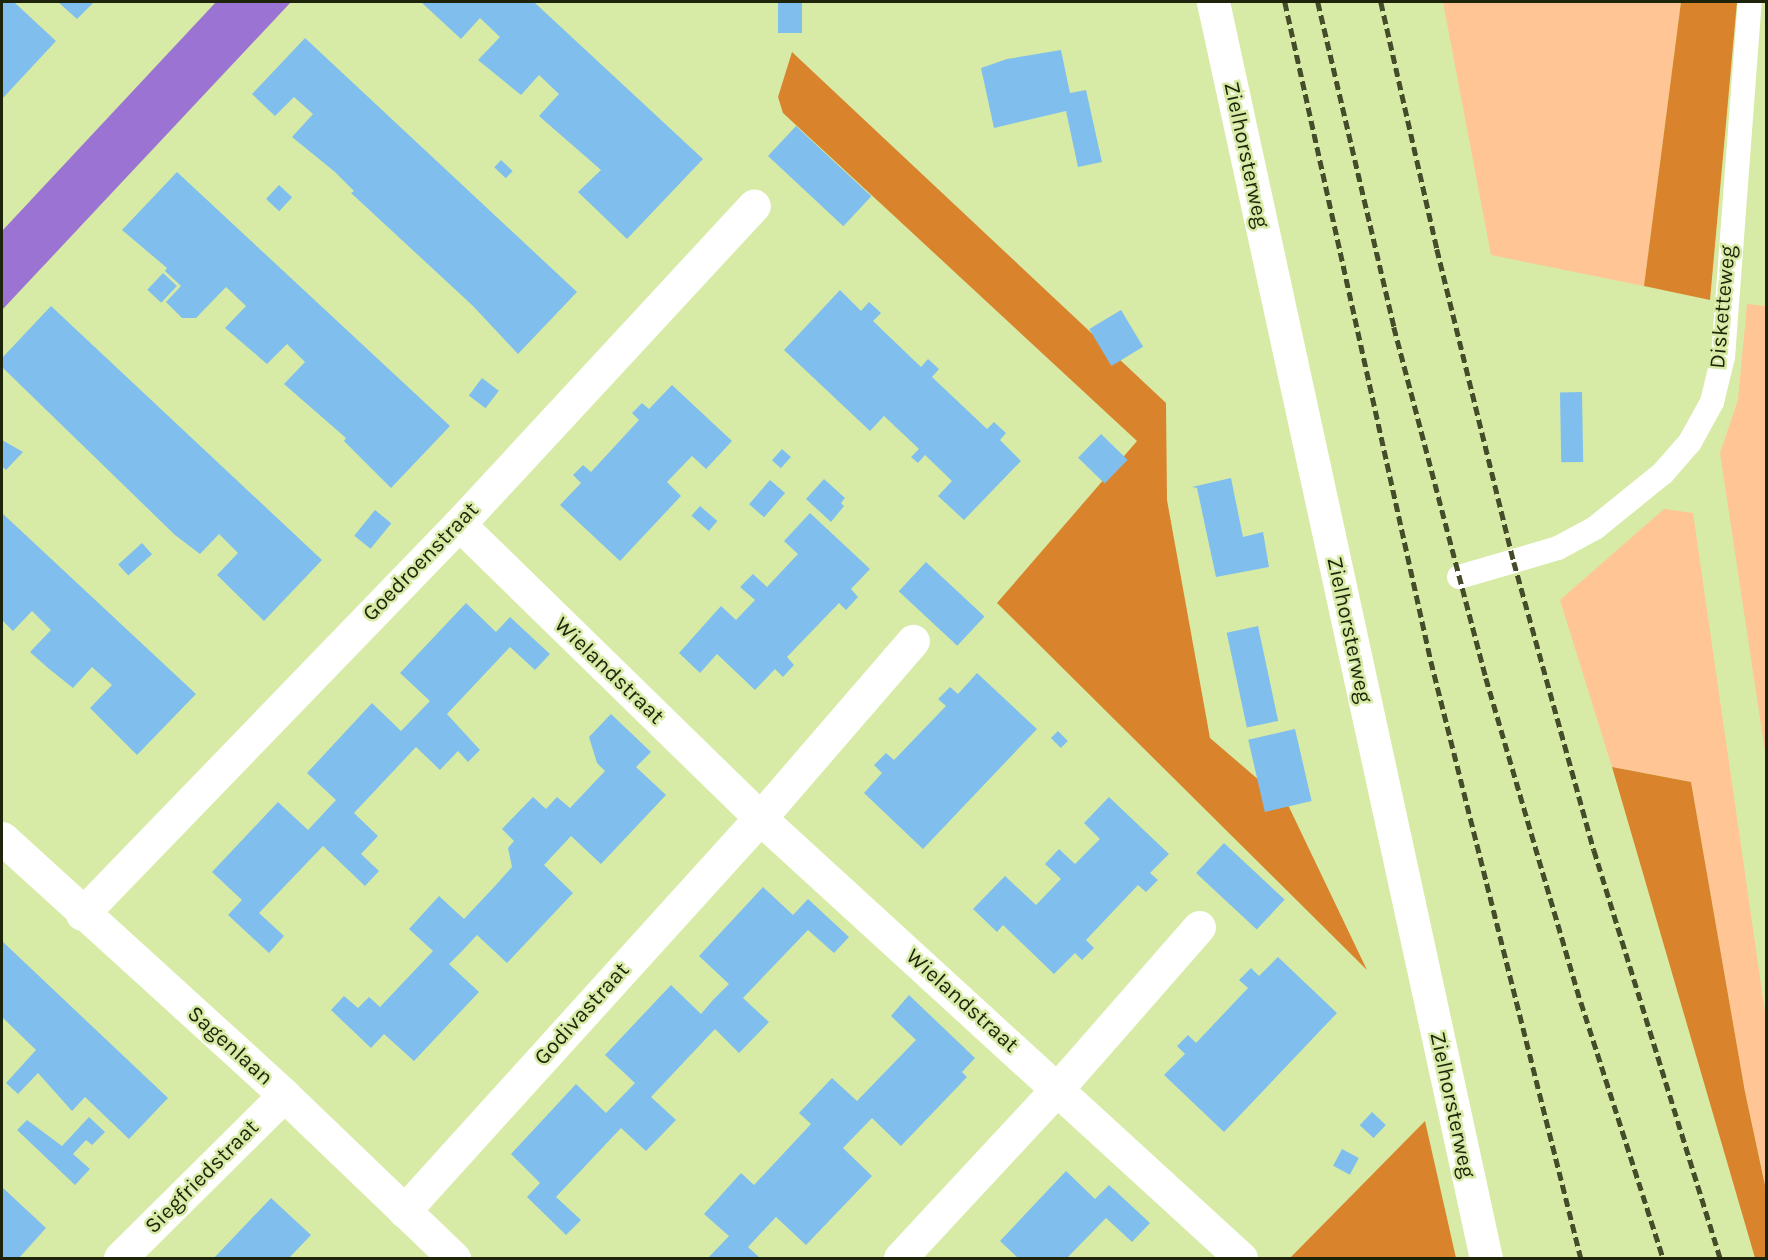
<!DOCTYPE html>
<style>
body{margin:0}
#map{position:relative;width:1768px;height:1260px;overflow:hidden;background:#d7eba6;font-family:Karla,sans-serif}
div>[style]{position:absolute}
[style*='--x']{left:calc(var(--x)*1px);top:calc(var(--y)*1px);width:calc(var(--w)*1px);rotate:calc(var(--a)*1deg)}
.green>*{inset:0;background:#ffc594}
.forest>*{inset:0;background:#d9842d}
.water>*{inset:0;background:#9b74d3}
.building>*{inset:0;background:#80bfed;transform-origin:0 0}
.service>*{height:24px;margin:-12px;padding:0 12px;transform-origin:12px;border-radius:12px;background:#fff}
.minor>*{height:33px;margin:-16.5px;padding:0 16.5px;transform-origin:16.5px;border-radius:16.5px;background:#fff}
.secondary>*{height:33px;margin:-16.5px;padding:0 16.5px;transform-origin:16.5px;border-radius:16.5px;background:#fff}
.rail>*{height:4.5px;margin-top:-2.25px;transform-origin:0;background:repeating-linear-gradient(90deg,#444c29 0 9px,transparent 0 13.5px)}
span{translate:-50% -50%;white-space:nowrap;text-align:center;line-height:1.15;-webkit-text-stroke:5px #d7eba6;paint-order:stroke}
.street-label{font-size:22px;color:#1e2409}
.frame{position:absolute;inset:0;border:3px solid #1e2409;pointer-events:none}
</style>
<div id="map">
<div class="green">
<div style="clip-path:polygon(1443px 2px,1681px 2px,1644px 286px,1491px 255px)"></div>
<div style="clip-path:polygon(1747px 304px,1766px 306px,1766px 758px,1720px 453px,1738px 400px)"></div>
<div style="clip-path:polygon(1664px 509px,1693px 513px,1766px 1019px,1766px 1190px,1745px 1092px,1691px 782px,1612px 767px,1560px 600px)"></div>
</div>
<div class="forest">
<div style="clip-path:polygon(1681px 2px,1737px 2px,1710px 300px,1644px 286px)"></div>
<div style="clip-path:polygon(792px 52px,1166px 403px,1167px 500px,1210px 738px,1288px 805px,1367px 970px,997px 603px,1137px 441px,783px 113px,778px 97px)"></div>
<div style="clip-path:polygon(1612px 767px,1691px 782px,1745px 1092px,1766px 1190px,1766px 1258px,1755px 1258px)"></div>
<div style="clip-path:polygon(1425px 1121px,1456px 1258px,1290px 1258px)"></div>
</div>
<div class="water">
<div style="clip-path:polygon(216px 2px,291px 2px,2px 310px,2px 231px)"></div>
</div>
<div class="building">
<div style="clip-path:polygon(2px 2px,14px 2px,56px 41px,2px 99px)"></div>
<div style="clip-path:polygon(58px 2px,94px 2px,77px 19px)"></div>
<div style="clip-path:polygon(421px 2px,534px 2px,703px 159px,627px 239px,578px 192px,601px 170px,539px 116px,559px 94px,539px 75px,521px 95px,478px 60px,500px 37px,480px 18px,461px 39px)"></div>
<div style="left:778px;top:2px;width:24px;height:31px"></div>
<div style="clip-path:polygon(305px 38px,577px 292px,518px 354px,472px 305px,351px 193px,354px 191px,335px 172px,292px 137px,313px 114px,294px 97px,275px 116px,252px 94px)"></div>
<div style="clip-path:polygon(1061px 50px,1070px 93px,1086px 90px,1102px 162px,1078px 167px,1066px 111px,994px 128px,981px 68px,1007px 59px)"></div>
<div style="left:796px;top:126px;width:103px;height:41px;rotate:43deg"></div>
<div style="left:501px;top:160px;width:16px;height:10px;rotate:43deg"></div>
<div style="clip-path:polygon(177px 172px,450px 426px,391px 488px,344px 441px,346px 438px,284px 384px,305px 362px,287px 344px,267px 364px,225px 328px,246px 306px,226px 287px,196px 318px,182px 318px,166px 302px,181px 286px,165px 271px,167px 268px,122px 230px)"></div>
<div style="left:279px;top:185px;width:18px;height:19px;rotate:43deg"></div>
<div style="left:163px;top:273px;width:19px;height:23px;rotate:43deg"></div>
<div style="clip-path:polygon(840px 290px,861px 311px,869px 302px,881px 313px,873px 321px,921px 367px,928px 359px,939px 369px,932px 377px,987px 429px,994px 422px,1006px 433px,1000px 440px,1021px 461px,964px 520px,938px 496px,952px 481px,925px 455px,918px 463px,911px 457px,919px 449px,884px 416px,870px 431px,784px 350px)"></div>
<div style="clip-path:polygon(51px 306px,322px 560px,264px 621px,217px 575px,238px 553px,219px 534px,200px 554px,175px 535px,2px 367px,2px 358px)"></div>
<div style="left:1121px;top:310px;width:43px;height:37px;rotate:59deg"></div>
<div style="left:482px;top:378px;width:21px;height:22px;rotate:37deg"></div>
<div style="clip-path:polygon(672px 385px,732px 441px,706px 469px,692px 456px,667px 482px,681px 496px,620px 561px,560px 505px,581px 483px,573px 475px,583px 465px,591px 472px,639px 420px,632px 413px,642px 403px,649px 409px)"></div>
<div style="left:1582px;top:392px;width:70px;height:22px;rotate:89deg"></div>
<div style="left:1101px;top:434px;width:37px;height:33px;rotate:44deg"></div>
<div style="clip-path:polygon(2px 440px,23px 452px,6px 470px,2px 466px)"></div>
<div style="left:782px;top:449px;width:12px;height:15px;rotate:42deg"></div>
<div style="clip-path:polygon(1231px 478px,1243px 537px,1263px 532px,1269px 567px,1216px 577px,1197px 488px,1192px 487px)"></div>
<div style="clip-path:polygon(824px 479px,845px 498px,841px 503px,844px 506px,831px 522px,806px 499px)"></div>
<div style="left:770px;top:480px;width:20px;height:32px;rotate:41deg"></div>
<div style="left:700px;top:506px;width:23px;height:13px;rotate:41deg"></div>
<div style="left:375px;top:510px;width:21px;height:33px;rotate:39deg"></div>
<div style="clip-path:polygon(2px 513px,196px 694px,137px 755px,90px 708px,112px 685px,92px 667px,73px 688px,48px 668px,30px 652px,51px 630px,32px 611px,13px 631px,2px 620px)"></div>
<div style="clip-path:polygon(810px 513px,870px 569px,851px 589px,858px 597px,846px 610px,839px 603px,787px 657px,794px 665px,783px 677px,775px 669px,755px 690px,717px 654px,700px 673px,679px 653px,721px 606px,736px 620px,755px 600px,740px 587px,753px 574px,767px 587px,798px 554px,784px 541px)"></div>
<div style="left:142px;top:543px;width:15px;height:32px;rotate:48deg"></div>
<div style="left:926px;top:562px;width:80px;height:40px;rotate:43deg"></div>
<div style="clip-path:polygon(466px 603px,496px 632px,510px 617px,550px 654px,535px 670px,510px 647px,447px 714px,480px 750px,468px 762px,458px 751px,440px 770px,416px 747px,354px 813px,378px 836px,361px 854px,379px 871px,365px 886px,323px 846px,259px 913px,284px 936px,269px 953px,228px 915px,242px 900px,212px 872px,278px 802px,308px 830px,336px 800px,307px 773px,372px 703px,401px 731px,430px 701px,400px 673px)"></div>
<div style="left:1258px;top:626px;width:97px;height:32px;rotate:78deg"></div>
<div style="clip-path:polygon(977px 673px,1037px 729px,923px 849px,864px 793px,882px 773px,874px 765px,886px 753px,894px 760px,946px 706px,938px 699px,950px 687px,958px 694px)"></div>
<div style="clip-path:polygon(611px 714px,651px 752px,636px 767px,666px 795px,601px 864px,571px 836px,558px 850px,544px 865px,573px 893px,507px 963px,477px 935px,464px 949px,449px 964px,479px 992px,414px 1061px,384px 1034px,371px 1048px,331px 1010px,344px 996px,358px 1008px,369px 997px,380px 1007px,433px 951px,409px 929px,439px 896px,464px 919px,495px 886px,512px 867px,508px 848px,514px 841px,502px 829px,533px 797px,546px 809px,557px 797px,570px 808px,605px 771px,597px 763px,589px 737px)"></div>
<div style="left:1295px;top:729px;width:74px;height:48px;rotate:77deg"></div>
<div style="left:1058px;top:731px;width:14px;height:10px;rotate:45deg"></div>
<div style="clip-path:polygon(1109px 797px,1169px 854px,1150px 873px,1158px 880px,1146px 892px,1138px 885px,1086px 940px,1094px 948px,1082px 960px,1075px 953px,1054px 974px,1003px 925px,997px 932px,973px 909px,1005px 876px,1036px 905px,1061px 879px,1045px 864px,1059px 849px,1075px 864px,1100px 839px,1084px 823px)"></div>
<div style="left:1224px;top:843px;width:83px;height:41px;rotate:43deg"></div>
<div style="clip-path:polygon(763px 887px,793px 915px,808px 899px,849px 937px,834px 953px,808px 930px,743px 998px,769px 1022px,739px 1053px,715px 1029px,651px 1097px,676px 1120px,646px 1151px,621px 1128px,556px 1197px,581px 1220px,566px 1235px,527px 1197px,540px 1183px,511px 1154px,576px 1084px,606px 1113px,635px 1083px,605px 1055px,671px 985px,701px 1014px,713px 1000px,729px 984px,699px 956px)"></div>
<div style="clip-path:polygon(2px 941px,168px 1098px,129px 1139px,85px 1097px,72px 1111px,38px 1073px,18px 1094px,6px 1083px,36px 1050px,2px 1017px)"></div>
<div style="clip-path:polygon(1278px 957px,1337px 1013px,1224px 1132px,1164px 1075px,1185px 1054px,1177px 1046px,1188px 1035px,1196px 1043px,1248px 988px,1239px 980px,1251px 968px,1259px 976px)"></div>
<div style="clip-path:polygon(909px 995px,975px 1058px,962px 1072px,967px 1077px,901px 1146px,872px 1118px,843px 1148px,872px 1176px,806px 1245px,776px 1217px,748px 1247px,760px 1258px,708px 1258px,729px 1236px,704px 1214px,741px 1173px,754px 1185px,811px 1124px,799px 1113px,832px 1078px,857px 1101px,916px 1040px,891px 1016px)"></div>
<div style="left:1372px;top:1112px;width:19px;height:18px;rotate:43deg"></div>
<div style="clip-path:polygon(89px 1117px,105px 1132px,92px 1145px,86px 1140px,73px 1154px,90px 1169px,75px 1185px,17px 1130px,27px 1120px,62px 1146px)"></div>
<div style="left:1342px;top:1149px;width:19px;height:19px;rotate:28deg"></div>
<div style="clip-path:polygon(1066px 1171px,1095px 1199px,1109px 1185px,1150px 1223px,1132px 1242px,1106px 1218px,1067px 1258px,1018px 1258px,1000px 1241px)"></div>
<div style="clip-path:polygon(2px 1187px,46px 1228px,19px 1258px,2px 1258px)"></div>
<div style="clip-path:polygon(271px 1198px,311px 1235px,289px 1258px,214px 1258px)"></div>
</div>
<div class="service">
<div style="--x:1459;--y:577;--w:103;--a:-16.3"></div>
<div style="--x:1558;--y:548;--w:42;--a:-28.4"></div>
<div style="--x:1595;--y:528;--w:87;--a:-39"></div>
<div style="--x:1663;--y:473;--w:41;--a:-48.9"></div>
<div style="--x:1690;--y:442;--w:46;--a:-61.2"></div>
<div style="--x:1712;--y:402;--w:46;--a:-76.3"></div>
<div style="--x:1723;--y:357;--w:356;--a:-85.7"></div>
</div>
<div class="minor">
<div style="--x:459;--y:524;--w:421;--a:44.3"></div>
<div style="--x:760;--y:818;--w:652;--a:42.45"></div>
<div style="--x:2;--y:838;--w:382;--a:42.3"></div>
<div style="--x:284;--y:1095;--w:236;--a:43.8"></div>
<div style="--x:82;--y:914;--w:542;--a:-45.97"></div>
<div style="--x:459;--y:524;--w:434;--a:-47.2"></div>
<div style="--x:404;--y:1211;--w:530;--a:-47.83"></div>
<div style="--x:760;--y:818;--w:234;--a:-49.2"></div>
<div style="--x:120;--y:1258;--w:231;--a:-44.8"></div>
<div style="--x:900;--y:1258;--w:232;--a:-47.1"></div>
<div style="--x:1058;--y:1088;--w:214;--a:-48.8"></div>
</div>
<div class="secondary">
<div style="--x:1213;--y:2;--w:1285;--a:77.74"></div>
</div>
<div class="rail">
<div style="--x:1285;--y:2;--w:675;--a:77.51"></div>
<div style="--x:1431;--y:661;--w:616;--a:75.9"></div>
<div style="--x:1318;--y:2;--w:334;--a:76.8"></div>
<div style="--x:1394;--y:327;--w:363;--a:75.3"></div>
<div style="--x:1486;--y:678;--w:338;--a:73.7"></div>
<div style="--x:1581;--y:1002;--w:269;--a:72.2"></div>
<div style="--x:1381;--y:2;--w:253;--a:77.2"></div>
<div style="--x:1437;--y:249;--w:322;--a:76.2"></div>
<div style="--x:1514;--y:562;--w:299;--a:74.5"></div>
<div style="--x:1594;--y:850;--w:427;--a:72.8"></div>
</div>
<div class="street-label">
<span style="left:1246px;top:155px;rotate:78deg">Zielhorsterweg</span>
<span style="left:1723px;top:307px;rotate:-85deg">Disketteweg</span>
<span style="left:421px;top:562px;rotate:-46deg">Goedroenstraat</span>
<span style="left:1349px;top:630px;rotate:78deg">Zielhorsterweg</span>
<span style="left:609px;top:671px;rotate:44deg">Wielandstraat</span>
<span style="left:962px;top:1001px;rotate:42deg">Wielandstraat</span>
<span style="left:582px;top:1014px;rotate:-48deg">Godivastraat</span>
<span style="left:230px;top:1046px;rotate:42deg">Sagenlaan</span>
<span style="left:1452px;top:1105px;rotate:78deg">Zielhorsterweg</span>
<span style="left:202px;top:1177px;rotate:-45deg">Siegfriedstraat</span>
</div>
<div class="frame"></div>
</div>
